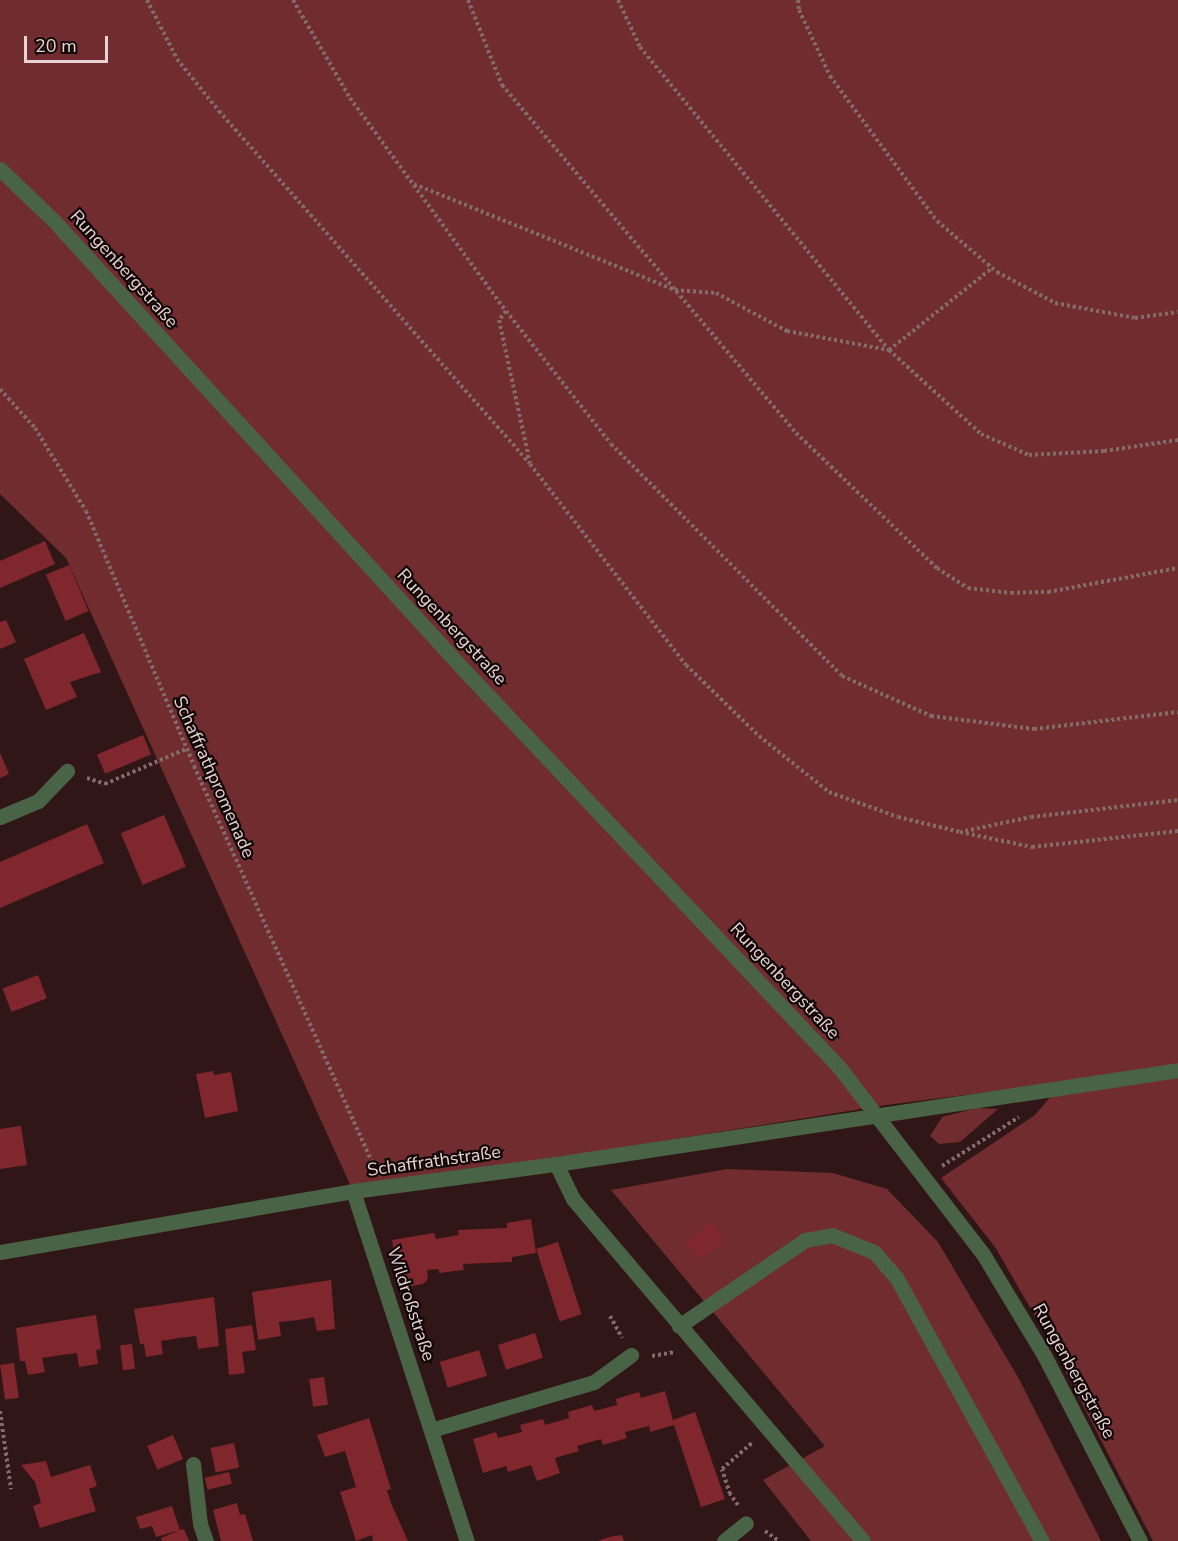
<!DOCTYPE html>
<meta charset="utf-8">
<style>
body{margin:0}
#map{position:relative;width:1178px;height:1541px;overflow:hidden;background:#311617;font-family:"Nunito Sans",sans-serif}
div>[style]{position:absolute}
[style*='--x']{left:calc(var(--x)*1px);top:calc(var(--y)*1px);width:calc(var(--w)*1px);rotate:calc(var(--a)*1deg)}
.green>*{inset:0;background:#712c2f}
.building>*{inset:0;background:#80262d;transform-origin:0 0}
.path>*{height:4px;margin-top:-2px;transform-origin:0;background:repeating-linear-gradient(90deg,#836b6c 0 3px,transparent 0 6px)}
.service>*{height:15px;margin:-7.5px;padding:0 7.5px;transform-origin:7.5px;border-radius:7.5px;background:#496347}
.minor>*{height:15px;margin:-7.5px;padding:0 7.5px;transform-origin:7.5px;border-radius:7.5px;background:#496347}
.tertiary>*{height:15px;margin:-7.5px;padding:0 7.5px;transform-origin:7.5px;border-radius:7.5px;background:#496347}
span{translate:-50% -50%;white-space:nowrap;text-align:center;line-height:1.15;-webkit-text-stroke:4.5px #110606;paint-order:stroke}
.street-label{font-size:18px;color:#e7d3d3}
.scale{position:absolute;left:24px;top:36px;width:84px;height:27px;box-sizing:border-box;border:3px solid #e7d3d3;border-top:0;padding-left:8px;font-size:18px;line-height:21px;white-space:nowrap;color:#e7d3d3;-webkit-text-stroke:4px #110606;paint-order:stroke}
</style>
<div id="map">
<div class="green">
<div style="clip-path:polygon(0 0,1178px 0,1178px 1068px,886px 1105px,353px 1191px,66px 558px,0 494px)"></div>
<div style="clip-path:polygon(1178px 1077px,1178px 1541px,1153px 1541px,1054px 1349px,995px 1247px,941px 1178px,1035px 1115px,1052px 1095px)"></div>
<div style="clip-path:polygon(977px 1108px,998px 1109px,960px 1142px,939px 1144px,930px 1136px,942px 1117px)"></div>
<div style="clip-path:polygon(727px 1169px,833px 1173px,887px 1189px,938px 1242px,1019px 1379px,1101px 1541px,811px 1541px,763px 1480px,825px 1446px,611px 1190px)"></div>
</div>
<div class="building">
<div style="clip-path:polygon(45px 541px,55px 564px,0 588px,0 561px)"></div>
<div style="left:69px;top:565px;width:50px;height:25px;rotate:67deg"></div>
<div style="clip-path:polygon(6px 620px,16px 642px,0 649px,0 622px)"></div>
<div style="clip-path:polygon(84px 633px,101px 672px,70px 682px,77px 697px,46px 710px,24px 659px)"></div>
<div style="left:143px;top:735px;width:21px;height:50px;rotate:67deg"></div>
<div style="clip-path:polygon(0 753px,9px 774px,0 778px)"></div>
<div style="left:164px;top:815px;width:56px;height:47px;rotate:67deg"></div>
<div style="clip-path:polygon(87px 824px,104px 863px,0 908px,0 862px)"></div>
<div style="left:38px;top:975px;width:25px;height:38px;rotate:69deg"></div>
<div style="clip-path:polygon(213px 1071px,214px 1075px,231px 1072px,238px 1111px,205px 1118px,196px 1074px)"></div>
<div style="clip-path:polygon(21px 1126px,27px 1165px,0 1169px,0 1129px)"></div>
<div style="clip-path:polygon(531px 1219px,536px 1253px,512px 1257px,512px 1262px,463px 1264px,464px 1270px,439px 1273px,439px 1269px,427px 1270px,428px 1279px,423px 1284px,407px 1287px,397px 1275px,392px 1240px,434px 1233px,436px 1239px,459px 1235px,458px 1230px,507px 1228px,507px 1223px)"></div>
<div style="left:711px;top:1222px;width:23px;height:32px;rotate:52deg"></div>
<div style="left:558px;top:1242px;width:76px;height:23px;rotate:72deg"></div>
<div style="clip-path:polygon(331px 1280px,335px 1329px,317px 1331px,314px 1317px,298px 1320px,279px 1322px,281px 1336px,258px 1340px,252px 1292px)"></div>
<div style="clip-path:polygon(214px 1297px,219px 1346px,198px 1349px,196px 1336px,179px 1338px,161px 1341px,163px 1354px,146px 1357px,144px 1344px,140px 1344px,134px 1309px)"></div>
<div style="clip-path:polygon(96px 1315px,101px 1349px,96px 1350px,98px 1364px,79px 1367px,77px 1353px,61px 1355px,42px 1358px,45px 1372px,28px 1375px,25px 1361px,20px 1361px,16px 1328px)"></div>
<div style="clip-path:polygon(252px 1325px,256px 1350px,242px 1352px,245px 1373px,229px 1375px,225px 1329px)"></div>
<div style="left:535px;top:1333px;width:26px;height:39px;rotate:72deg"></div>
<div style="left:132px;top:1344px;width:25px;height:12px;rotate:83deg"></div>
<div style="left:479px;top:1350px;width:27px;height:41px;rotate:73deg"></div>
<div style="left:14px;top:1363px;width:35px;height:14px;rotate:82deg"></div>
<div style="left:324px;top:1377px;width:28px;height:15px;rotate:82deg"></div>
<div style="clip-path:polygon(665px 1391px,673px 1420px,695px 1412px,725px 1499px,701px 1507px,674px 1425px,650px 1432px,649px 1426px,625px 1432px,627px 1438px,603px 1445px,601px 1439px,577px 1446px,579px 1451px,555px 1458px,560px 1473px,537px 1481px,531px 1465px,508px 1472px,506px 1466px,483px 1473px,473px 1439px,496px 1432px,498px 1438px,522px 1432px,520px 1425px,543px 1419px,545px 1425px,569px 1418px,568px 1412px,592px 1405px,594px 1411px,617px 1405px,616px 1399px,639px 1392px,641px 1398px)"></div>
<div style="clip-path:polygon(369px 1418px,391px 1489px,387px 1490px,391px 1503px,408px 1541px,373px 1541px,372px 1535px,356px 1541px,340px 1492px,356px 1487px,345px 1451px,325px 1457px,317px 1435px)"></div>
<div style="left:173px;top:1435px;width:26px;height:28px;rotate:67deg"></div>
<div style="left:234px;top:1443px;width:25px;height:24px;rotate:78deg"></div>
<div style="clip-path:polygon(46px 1461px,51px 1477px,90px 1465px,97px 1486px,89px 1489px,96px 1511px,40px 1528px,33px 1506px,41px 1503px,35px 1482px,21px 1465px)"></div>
<div style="left:229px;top:1472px;width:12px;height:25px;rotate:76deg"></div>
<div style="clip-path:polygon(237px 1503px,240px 1515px,245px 1514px,253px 1541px,221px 1541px,213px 1510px)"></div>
<div style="clip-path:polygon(172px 1506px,180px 1530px,184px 1529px,189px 1541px,162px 1541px,161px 1538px,180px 1530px,156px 1537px,152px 1526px,140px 1529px,136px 1517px)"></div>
<div style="clip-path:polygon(622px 1535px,624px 1541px,598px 1541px,609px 1537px)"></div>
</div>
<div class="path">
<div style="--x:147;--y:0;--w:66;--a:63"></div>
<div style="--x:177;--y:59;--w:67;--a:51.1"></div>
<div style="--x:219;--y:111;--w:470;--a:48.6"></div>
<div style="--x:530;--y:464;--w:254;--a:52.2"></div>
<div style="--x:686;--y:665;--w:102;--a:44.2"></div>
<div style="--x:759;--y:736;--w:90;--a:38.7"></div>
<div style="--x:829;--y:792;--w:73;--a:19.9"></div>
<div style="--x:898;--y:817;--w:64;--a:13.6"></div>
<div style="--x:960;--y:832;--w:74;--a:11.8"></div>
<div style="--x:1032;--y:847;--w:147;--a:-6.3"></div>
<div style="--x:293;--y:0;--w:113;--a:59.8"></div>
<div style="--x:350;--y:98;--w:264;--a:53.8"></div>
<div style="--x:506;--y:311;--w:169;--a:51.7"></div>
<div style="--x:611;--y:444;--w:327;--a:45.1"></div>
<div style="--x:842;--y:676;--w:98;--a:24.2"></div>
<div style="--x:931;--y:716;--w:104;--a:7.2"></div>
<div style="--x:1034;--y:729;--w:145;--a:-6.7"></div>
<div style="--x:468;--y:0;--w:92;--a:68.2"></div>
<div style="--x:502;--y:85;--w:456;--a:49.8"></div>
<div style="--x:796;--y:433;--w:195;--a:43.8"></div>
<div style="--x:937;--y:568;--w:37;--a:33"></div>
<div style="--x:968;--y:588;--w:43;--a:6.6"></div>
<div style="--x:1011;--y:593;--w:37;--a:-2"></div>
<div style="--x:1048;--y:592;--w:132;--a:-10.5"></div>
<div style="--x:618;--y:0;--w:52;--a:64.9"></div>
<div style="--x:640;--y:47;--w:392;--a:50.6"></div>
<div style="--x:889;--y:350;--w:125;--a:42.4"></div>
<div style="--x:981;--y:434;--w:52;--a:23.6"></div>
<div style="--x:1029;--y:455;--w:75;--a:-3.1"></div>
<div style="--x:1104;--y:451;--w:75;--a:-8.5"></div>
<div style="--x:798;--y:0;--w:10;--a:84"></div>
<div style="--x:799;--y:10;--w:73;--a:64.8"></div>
<div style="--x:830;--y:76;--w:180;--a:53.6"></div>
<div style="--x:937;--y:221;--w:79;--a:40.4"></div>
<div style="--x:997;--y:272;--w:66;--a:28.1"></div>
<div style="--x:1055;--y:303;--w:81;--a:10.6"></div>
<div style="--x:1135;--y:318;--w:43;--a:-7.9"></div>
<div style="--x:414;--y:184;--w:282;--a:22.1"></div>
<div style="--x:675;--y:290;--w:41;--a:4.2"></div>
<div style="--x:716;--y:293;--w:81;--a:28.2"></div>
<div style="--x:787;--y:331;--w:104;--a:10.6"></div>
<div style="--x:889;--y:350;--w:132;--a:-38.5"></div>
<div style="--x:506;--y:311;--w:11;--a:128"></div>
<div style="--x:499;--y:320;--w:146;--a:77.8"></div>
<div style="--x:0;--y:389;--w:52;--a:48.1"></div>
<div style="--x:35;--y:428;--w:97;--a:58.4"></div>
<div style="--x:86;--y:511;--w:277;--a:67"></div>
<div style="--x:194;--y:766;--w:440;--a:65.8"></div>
<div style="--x:87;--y:778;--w:19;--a:18"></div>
<div style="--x:105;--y:784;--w:88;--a:-23.4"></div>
<div style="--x:965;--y:831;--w:67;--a:-12"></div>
<div style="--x:1031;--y:817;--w:148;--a:-6.6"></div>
<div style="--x:942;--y:1166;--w:91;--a:-32.5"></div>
<div style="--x:610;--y:1316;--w:25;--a:61"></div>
<div style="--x:652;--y:1356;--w:22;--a:-10"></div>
<div style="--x:0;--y:1411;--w:79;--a:82"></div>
<div style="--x:738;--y:1505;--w:14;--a:-126"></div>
<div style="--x:730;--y:1494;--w:26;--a:-108"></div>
<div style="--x:722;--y:1469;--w:40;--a:-41"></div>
<div style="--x:765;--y:1531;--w:17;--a:36"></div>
</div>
<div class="service">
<div style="--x:556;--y:1164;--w:39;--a:64"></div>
<div style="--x:573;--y:1199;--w:448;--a:49.7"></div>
<div style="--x:679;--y:1326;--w:153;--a:-34.3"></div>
<div style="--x:805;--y:1240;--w:27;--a:-10"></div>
<div style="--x:832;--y:1235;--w:45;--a:22"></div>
<div style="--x:874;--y:1252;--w:33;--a:49"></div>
<div style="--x:896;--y:1277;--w:302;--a:61.1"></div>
<div style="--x:193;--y:1464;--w:60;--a:83.3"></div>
<div style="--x:200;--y:1524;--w:18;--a:71"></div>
</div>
<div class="minor">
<div style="--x:0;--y:817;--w:41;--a:-22.8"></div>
<div style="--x:38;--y:801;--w:42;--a:-46"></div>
<div style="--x:353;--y:1191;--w:368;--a:72"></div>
<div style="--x:0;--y:1252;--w:358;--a:-9.8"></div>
<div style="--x:353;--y:1191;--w:205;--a:-7.6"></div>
<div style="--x:556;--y:1164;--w:629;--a:-8.59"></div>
<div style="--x:431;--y:1430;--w:170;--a:-16.4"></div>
<div style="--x:594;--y:1382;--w:46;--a:-36.1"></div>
<div style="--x:724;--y:1541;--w:28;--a:-39"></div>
</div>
<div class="tertiary">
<div style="--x:0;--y:169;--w:76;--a:43.9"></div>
<div style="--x:55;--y:222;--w:607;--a:47.61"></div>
<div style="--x:464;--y:670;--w:546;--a:46.63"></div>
<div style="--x:839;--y:1067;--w:236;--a:52.4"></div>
<div style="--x:983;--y:1254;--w:118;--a:58.9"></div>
<div style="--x:1044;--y:1355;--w:209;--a:62.7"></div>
</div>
<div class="street-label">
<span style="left:124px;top:269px;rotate:48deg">Rungenbergstraße</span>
<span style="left:452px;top:627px;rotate:47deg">Rungenbergstraße</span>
<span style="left:214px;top:777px;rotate:66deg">Schaffrathpromenade</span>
<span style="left:785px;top:981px;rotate:47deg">Rungenbergstraße</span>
<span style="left:434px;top:1161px;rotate:-8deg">Schaffrathstraße</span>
<span style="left:411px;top:1304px;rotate:72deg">Wildroßstraße</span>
<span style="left:1074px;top:1371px;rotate:61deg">Rungenbergstraße</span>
</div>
<div class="scale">20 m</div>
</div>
